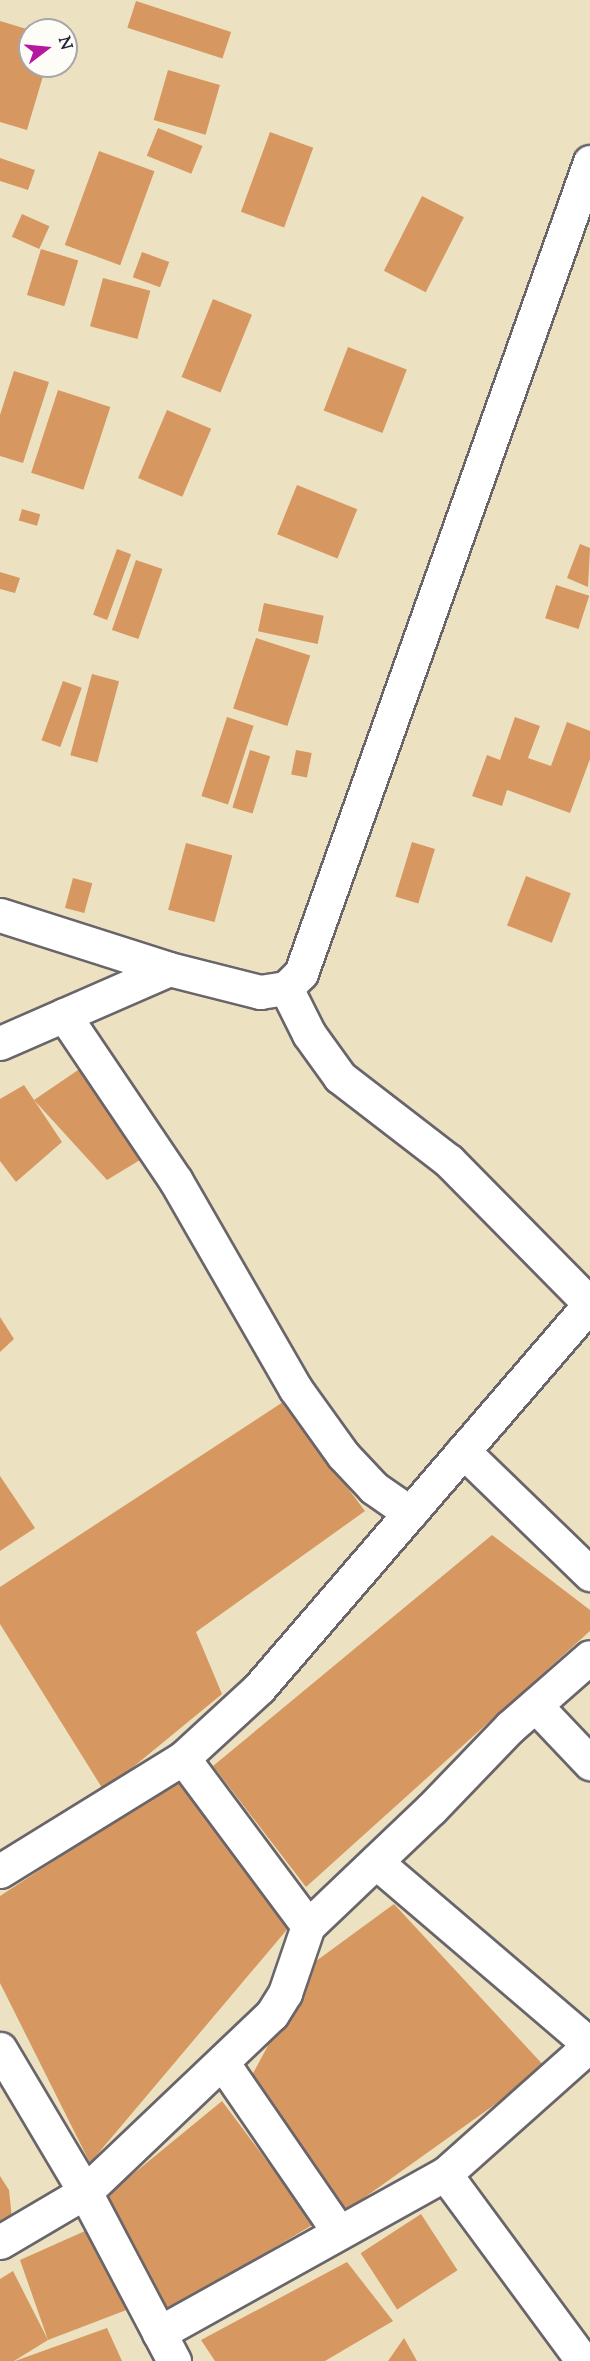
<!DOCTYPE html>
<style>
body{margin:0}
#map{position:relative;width:590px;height:2361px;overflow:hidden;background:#ece2c2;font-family:"Sorts Mill Goudy",serif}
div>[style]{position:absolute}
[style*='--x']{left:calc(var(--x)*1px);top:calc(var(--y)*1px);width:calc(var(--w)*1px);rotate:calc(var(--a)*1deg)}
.building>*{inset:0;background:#d79760;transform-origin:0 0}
.roads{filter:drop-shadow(2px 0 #69656a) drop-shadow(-2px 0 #69656a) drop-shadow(0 2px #69656a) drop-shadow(0 -2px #69656a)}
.minor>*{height:33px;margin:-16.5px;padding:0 16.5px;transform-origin:16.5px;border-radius:16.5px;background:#fff}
span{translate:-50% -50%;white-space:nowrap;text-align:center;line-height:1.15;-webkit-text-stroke:5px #fdfcf7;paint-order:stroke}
.north{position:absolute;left:18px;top:18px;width:60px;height:60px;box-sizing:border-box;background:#fdfcf7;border:2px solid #a5a5ac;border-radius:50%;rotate:74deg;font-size:16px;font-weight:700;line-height:24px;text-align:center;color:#22223b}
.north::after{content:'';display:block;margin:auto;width:21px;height:27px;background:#b5179e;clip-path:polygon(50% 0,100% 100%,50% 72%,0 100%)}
</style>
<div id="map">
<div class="building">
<div style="left:136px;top:1px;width:100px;height:28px;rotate:18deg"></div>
<div style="clip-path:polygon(0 21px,30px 30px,30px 66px,46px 66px,27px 130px,0 122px)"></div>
<div style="left:168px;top:70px;width:54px;height:52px;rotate:16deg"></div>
<div style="left:158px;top:128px;width:48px;height:30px;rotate:22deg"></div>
<div style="left:270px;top:132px;width:46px;height:85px;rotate:20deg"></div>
<div style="left:99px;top:151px;width:59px;height:100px;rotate:20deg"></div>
<div style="clip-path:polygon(0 158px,35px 170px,28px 190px,0 181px)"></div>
<div style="left:422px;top:196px;width:47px;height:84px;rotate:27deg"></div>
<div style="left:22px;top:214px;width:30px;height:25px;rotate:24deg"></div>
<div style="left:41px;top:249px;width:39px;height:48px;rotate:17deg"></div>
<div style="left:142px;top:252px;width:29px;height:27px;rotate:20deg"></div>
<div style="left:103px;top:278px;width:49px;height:50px;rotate:15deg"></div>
<div style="left:213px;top:299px;width:42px;height:84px;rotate:22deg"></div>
<div style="left:348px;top:347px;width:63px;height:68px;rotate:21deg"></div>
<div style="clip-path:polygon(14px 371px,49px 382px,23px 463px,0 456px,0 415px)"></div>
<div style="left:58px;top:390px;width:55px;height:87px;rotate:18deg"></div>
<div style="left:167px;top:410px;width:48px;height:74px;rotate:23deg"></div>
<div style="left:297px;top:485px;width:65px;height:53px;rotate:22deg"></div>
<div style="left:22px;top:509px;width:19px;height:12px;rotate:16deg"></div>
<div style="clip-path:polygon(580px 544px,590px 548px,588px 587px,567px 578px)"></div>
<div style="left:117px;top:549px;width:15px;height:70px;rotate:20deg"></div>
<div style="left:136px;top:560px;width:28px;height:74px;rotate:19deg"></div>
<div style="clip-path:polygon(0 572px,20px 578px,15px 593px,0 589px)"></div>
<div style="left:556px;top:585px;width:35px;height:35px;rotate:18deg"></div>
<div style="left:264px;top:603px;width:61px;height:29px;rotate:12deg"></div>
<div style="left:256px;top:638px;width:57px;height:74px;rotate:18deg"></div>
<div style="left:92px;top:674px;width:28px;height:84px;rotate:15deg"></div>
<div style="left:63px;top:681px;width:20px;height:63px;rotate:20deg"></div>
<div style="left:227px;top:717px;width:28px;height:83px;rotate:18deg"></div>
<div style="clip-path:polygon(515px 717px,540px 726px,528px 758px,551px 766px,567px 722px,590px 731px,590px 759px,570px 813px,507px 790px,502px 806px,472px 796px,487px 755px,500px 760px)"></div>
<div style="left:250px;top:750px;width:21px;height:60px;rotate:17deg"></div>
<div style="left:296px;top:750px;width:16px;height:25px;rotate:11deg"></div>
<div style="left:412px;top:842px;width:24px;height:57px;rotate:17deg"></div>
<div style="left:186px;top:843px;width:48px;height:69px;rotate:15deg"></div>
<div style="left:526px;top:876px;width:48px;height:53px;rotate:21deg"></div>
<div style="left:73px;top:878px;width:20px;height:31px;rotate:15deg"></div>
<div style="clip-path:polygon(84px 1066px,140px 1160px,107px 1180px,34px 1100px)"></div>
<div style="clip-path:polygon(24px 1085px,62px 1142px,16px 1182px,0 1161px,0 1099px)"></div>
<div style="clip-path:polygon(0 1317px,14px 1339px,0 1352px)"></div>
<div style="clip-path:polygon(283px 1402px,365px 1511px,196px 1632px,222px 1694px,104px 1791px,0 1624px,0 1587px)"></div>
<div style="clip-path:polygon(0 1476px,35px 1528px,0 1551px)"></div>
<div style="clip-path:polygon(492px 1535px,590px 1610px,590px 1631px,306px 1887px,213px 1766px)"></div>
<div style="clip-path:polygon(179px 1779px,290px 1926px,90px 2163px,0 1983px,0 1896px)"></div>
<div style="clip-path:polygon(394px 1904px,546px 2068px,340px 2215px,251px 2077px,312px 1964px)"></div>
<div style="clip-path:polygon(222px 2101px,314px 2224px,168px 2311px,105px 2197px)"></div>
<div style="clip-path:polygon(0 2176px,9px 2190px,12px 2219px,0 2227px)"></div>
<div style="left:421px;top:2214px;width:67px;height:72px;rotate:57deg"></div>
<div style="clip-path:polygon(85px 2231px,129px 2309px,48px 2340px,20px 2260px)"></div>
<div style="clip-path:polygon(347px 2262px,393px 2321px,325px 2361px,215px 2361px,201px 2340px)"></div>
<div style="clip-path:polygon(13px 2271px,48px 2340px,14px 2361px,0 2361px,0 2279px)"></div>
<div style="clip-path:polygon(107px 2328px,122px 2361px,15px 2361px)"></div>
<div style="clip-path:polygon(404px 2338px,417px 2361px,388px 2361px)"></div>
</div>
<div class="roads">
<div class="minor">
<div style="--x:0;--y:915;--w:177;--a:17.7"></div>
<div style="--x:169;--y:969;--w:94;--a:14.2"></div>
<div style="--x:260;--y:992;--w:26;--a:-9"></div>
<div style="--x:286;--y:988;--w:21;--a:-45"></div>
<div style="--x:301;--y:973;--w:861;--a:-70.39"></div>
<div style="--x:64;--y:1015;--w:200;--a:56"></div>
<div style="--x:176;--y:1181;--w:239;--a:60.1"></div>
<div style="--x:295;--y:1388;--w:82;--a:54.4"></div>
<div style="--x:343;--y:1455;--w:45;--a:46.8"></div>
<div style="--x:374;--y:1488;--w:44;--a:34.8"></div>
<div style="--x:0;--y:1043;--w:184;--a:-23.6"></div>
<div style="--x:463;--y:1451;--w:177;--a:44.1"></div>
<div style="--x:536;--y:1706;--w:79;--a:46.5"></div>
<div style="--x:183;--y:1758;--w:209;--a:53.3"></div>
<div style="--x:308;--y:1926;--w:170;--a:-43.6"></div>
<div style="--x:431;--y:1809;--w:114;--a:-46.1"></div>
<div style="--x:510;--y:1727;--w:106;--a:-41.2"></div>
<div style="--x:376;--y:1862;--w:282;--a:40.5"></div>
<div style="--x:0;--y:1871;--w:215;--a:-31.7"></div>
<div style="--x:183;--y:1758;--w:103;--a:-42.6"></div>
<div style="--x:259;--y:1688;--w:507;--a:-49.24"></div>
<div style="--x:590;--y:1304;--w:201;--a:-134.6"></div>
<div style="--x:449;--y:1161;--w:138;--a:-142.4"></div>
<div style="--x:340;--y:1077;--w:53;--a:-125.8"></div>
<div style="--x:309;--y:1034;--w:51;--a:-116.6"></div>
<div style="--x:0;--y:2049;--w:166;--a:59.3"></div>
<div style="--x:85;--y:2192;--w:191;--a:62.2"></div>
<div style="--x:222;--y:2062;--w:206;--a:55.5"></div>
<div style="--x:445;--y:2174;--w:232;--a:53.6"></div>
<div style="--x:0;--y:2242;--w:99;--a:-30.5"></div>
<div style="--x:85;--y:2192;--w:258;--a:-43.6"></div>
<div style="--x:272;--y:2014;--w:25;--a:-58"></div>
<div style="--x:285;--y:1993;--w:71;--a:-71.1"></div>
<div style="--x:159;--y:2333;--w:327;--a:-29.1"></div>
<div style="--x:445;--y:2174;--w:194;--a:-41.7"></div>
</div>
</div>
<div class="north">N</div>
</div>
